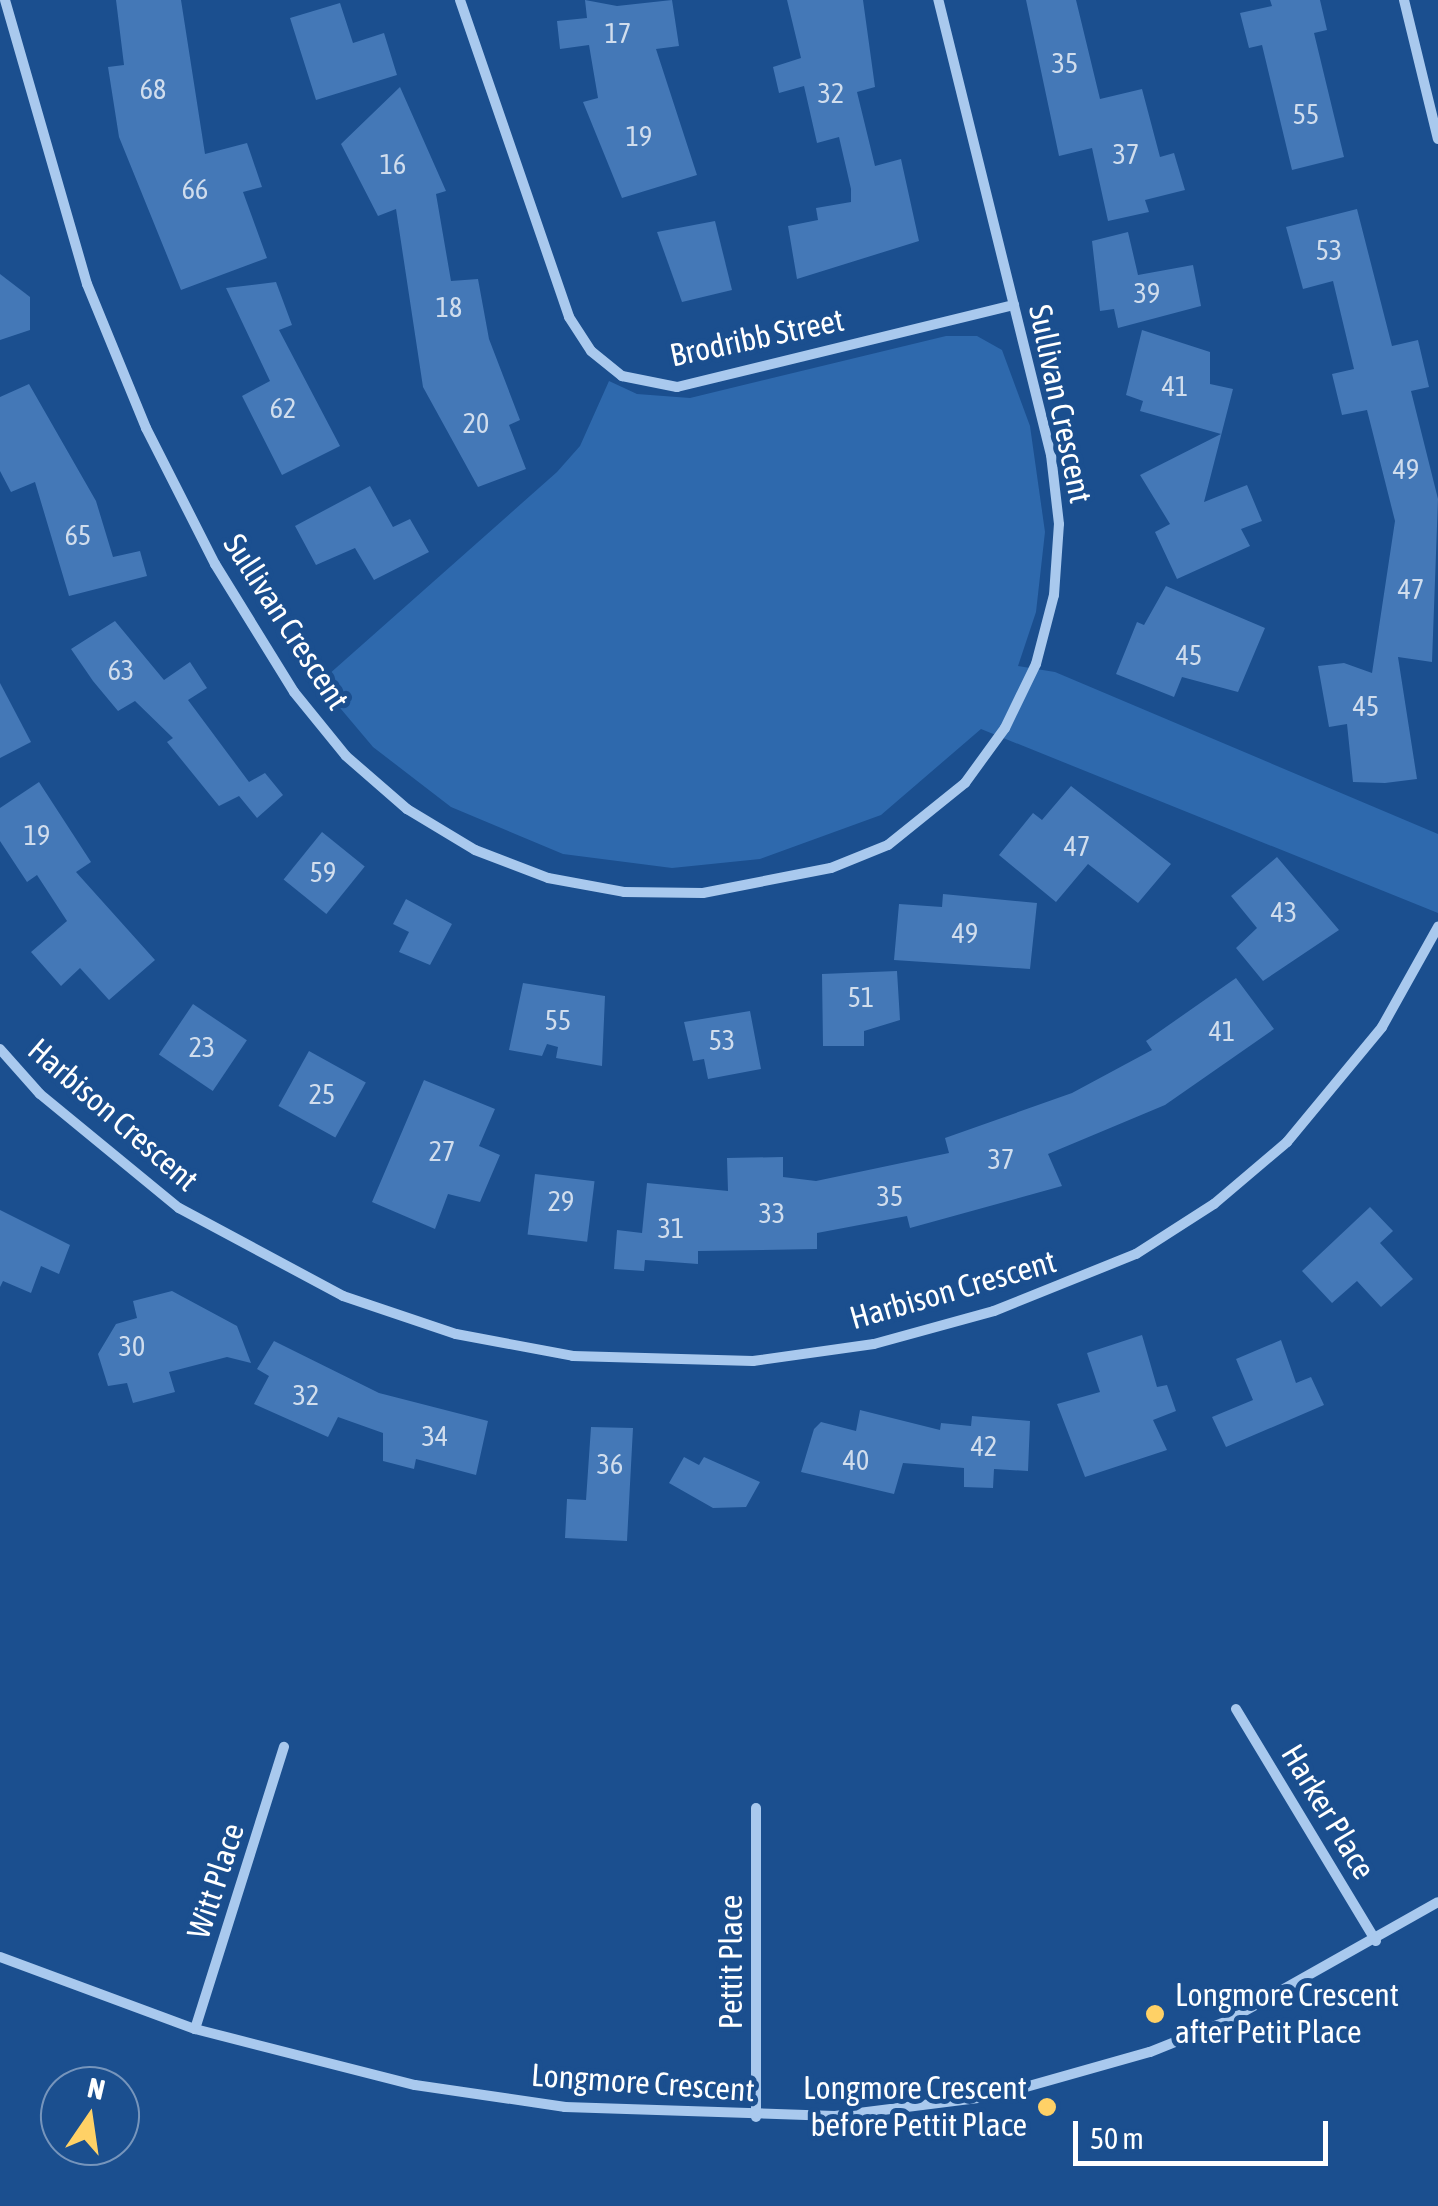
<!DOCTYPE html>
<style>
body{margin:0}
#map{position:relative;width:1438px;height:2206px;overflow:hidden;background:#1b4f8f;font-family:"Asap Condensed",sans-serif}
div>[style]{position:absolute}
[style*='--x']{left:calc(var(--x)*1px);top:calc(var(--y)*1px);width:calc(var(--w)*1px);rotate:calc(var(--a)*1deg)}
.green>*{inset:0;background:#2e69ad}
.building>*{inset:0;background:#4478b7;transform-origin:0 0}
.minor>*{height:10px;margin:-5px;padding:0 5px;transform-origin:5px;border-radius:5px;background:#a9c9ee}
.dots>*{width:28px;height:28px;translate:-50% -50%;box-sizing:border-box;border:5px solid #1b4f8f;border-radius:50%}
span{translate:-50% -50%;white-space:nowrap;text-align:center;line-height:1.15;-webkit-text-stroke:10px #1b4f8f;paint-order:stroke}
.number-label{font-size:28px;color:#d0dded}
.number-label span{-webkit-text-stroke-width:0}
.street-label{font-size:32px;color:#fff}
.poi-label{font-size:32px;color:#fff}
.left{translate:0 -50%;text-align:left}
.right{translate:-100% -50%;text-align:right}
.north{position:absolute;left:40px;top:2066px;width:100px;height:100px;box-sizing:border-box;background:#1b4f8f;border:2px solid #7695bc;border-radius:50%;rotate:13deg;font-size:28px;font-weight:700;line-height:40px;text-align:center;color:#fff}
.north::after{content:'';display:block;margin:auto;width:35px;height:45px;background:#ffd166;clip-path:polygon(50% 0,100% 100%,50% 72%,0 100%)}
.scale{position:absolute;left:1073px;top:2121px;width:255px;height:45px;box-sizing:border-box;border:5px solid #fff;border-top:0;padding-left:12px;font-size:30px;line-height:35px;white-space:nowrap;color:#fff;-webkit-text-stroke:8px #1b4f8f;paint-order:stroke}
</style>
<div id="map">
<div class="green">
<div style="clip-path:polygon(946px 336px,977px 336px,1002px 350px,1030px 426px,1045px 532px,1036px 612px,1018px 666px,1055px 672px,1438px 834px,1438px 913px,981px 729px,881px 815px,760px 859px,672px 868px,563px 854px,451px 807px,373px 747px,319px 683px,557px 472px,580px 446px,609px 381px,637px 394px,690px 398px)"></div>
</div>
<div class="building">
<div style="clip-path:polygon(116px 0,181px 0,205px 154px,247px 143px,262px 187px,243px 192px,267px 258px,181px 290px,119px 137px,108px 67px,124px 65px)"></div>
<div style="clip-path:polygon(585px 0,617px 6px,672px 0,679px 46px,656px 49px,697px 175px,622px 198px,583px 102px,598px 98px,589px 45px,560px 49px,557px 21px,587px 18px)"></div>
<div style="clip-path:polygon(787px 0,863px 0,875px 87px,857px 92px,875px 166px,901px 159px,919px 241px,797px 279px,788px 226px,818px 220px,816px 208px,851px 202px,851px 189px,839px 137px,817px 143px,804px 86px,779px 93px,773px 67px,801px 58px)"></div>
<div style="clip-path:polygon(1026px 0,1076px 0,1100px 99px,1142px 89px,1160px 157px,1174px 153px,1185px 190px,1145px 200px,1149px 212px,1108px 221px,1092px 148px,1059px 156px)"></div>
<div style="clip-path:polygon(1270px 0,1320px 0,1327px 30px,1314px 33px,1344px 157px,1292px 170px,1262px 45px,1249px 48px,1240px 13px,1272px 6px)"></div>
<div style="clip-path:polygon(340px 3px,353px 43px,384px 33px,397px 75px,316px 100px,290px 18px)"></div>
<div style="clip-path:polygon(400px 87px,446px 191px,436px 194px,451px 281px,478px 279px,489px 339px,520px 420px,509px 425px,526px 469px,478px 487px,423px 387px,396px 209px,378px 216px,341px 144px)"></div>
<div style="clip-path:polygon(1357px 209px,1392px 346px,1418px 340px,1429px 387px,1411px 391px,1438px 499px,1432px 662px,1398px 657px,1417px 779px,1385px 783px,1353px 782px,1347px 724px,1329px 727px,1318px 666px,1344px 663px,1372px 673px,1395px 521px,1367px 410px,1342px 415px,1332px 374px,1354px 369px,1333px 281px,1303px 289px,1286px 227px)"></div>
<div style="clip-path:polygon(715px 221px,732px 290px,682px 302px,657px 232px)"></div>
<div style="clip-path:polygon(1128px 232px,1138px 275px,1193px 265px,1201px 306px,1118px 328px,1114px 309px,1100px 311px,1092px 241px)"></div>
<div style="clip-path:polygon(0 274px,30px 297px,30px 330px,0 340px)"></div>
<div style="clip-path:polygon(276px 282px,292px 325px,279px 330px,340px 446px,282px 475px,242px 396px,270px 381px,226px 288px)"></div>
<div style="clip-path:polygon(1142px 330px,1210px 352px,1210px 384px,1233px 389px,1204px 502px,1247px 485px,1262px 521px,1241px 529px,1250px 546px,1177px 579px,1155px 532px,1170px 524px,1140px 475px,1221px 434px,1140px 411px,1143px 401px,1126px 395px)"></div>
<div style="clip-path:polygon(29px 384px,96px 501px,113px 557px,140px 551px,147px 576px,69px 596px,35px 482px,11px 492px,0 471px,0 397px)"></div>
<div style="clip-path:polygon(370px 486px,393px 527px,410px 519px,429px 552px,374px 580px,355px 548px,316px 565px,295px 526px)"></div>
<div style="clip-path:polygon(1166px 586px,1265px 628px,1238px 692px,1182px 677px,1174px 697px,1116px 674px,1137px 622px,1144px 625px)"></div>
<div style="clip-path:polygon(115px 621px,164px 680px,190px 662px,207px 688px,188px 700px,249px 782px,265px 773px,283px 795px,257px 818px,239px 796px,219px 806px,167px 742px,173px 738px,135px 701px,118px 711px,93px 681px,71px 649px)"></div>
<div style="clip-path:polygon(0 683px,31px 742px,0 758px)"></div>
<div style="clip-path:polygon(39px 782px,91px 862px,76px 872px,155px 960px,109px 1000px,80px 968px,61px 986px,31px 952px,67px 921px,37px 875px,27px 882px,0 841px,0 808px)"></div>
<div style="clip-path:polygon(1071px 786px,1171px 864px,1138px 903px,1088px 864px,1056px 902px,999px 855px,1033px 813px,1042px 820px)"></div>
<div style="left:322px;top:832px;width:55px;height:61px;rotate:39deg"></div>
<div style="clip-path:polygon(1277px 857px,1339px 930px,1263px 981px,1236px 948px,1257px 928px,1231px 896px)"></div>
<div style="clip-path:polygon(943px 894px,1037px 903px,1030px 969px,894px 960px,899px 904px,942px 907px)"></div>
<div style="clip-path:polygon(406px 899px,452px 924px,430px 965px,399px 952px,409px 932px,393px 924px)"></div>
<div style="clip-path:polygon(897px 971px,900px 1020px,864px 1031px,864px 1046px,823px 1046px,822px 974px)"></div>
<div style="clip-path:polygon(1236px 978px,1274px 1029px,1165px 1105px,1048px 1154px,1062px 1186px,910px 1228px,907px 1216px,817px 1233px,817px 1249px,698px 1251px,698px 1264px,645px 1260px,644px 1271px,614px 1269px,617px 1230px,642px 1233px,647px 1183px,728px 1191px,727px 1158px,783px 1157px,783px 1177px,816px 1181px,949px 1153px,945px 1138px,1072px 1093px,1152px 1050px,1146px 1041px)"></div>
<div style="clip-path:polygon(523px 983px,605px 996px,602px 1066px,556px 1058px,558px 1047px,547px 1044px,542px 1056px,509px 1050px)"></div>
<div style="left:193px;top:1004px;width:65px;height:61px;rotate:34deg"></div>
<div style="clip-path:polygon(750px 1011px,761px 1069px,708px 1079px,704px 1059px,693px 1061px,684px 1022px)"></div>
<div style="left:309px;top:1051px;width:65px;height:63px;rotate:29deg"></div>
<div style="clip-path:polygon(424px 1080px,495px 1109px,479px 1146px,500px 1155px,480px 1202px,448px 1194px,435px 1229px,372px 1202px)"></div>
<div style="left:535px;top:1174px;width:60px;height:61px;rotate:7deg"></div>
<div style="clip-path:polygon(1370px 1207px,1393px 1231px,1380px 1243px,1413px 1279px,1381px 1307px,1357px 1281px,1332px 1303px,1302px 1271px)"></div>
<div style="clip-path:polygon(0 1210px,70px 1245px,59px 1274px,41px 1266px,31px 1293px,3px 1281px,0 1287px)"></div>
<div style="clip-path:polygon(172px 1291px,237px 1326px,251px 1363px,227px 1357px,169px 1372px,175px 1392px,133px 1403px,127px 1383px,108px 1386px,98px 1354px,116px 1324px,137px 1318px,133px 1301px)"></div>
<div style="clip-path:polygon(1142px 1335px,1157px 1387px,1167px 1385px,1176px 1411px,1153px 1420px,1167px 1450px,1085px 1477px,1057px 1404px,1100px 1392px,1087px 1353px)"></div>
<div style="clip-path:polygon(1281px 1340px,1296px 1383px,1311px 1377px,1324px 1405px,1226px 1447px,1212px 1417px,1253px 1400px,1236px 1359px)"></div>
<div style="clip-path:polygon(274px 1341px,379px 1393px,488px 1421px,476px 1475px,416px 1459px,414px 1469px,383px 1461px,383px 1433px,338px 1417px,328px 1437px,254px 1404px,269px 1376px,257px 1369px)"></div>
<div style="clip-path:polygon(860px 1410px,940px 1430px,941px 1423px,971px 1426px,972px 1416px,1030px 1421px,1028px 1471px,994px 1469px,993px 1488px,964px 1487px,964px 1468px,903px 1463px,894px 1494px,801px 1472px,814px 1429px,821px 1422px,856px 1431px)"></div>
<div style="clip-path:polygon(591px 1427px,633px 1428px,627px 1541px,565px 1538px,567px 1499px,586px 1500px)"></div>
<div style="clip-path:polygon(684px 1457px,699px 1465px,704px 1457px,760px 1482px,746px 1507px,713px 1508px,669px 1483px)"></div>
</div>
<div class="minor">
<div style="--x:5;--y:0;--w:296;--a:73.9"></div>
<div style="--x:87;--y:284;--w:156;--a:67.7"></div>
<div style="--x:146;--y:428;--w:153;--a:63.1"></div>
<div style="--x:215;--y:564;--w:150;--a:58.3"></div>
<div style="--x:294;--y:692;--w:82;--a:50.9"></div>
<div style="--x:346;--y:756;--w:81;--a:41"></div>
<div style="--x:407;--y:809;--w:79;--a:31.1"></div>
<div style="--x:475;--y:850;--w:78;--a:21"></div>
<div style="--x:548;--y:878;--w:77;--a:10.4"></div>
<div style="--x:624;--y:892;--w:79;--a:0.7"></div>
<div style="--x:703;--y:893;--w:130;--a:-11.1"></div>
<div style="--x:831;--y:868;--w:61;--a:-22"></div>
<div style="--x:888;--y:845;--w:99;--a:-38.8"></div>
<div style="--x:965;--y:783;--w:68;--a:-54"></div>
<div style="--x:1005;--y:728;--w:71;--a:-64.2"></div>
<div style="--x:1036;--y:664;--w:71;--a:-75.4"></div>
<div style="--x:1054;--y:595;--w:71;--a:-86"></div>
<div style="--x:1059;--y:524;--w:69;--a:-96.6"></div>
<div style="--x:1051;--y:455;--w:469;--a:-103.9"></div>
<div style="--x:460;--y:0;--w:335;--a:71"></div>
<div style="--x:569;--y:317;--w:40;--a:57.1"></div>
<div style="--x:591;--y:351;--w:40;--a:39"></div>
<div style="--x:622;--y:376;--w:56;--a:11.3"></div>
<div style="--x:677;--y:387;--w:347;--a:-13.7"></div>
<div style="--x:1404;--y:0;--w:143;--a:76.3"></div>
<div style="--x:0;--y:1049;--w:60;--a:48.4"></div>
<div style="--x:40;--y:1094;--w:180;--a:39.4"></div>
<div style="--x:179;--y:1208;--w:186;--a:28.2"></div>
<div style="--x:343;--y:1296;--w:119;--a:18.6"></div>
<div style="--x:456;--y:1334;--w:119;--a:10.6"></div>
<div style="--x:573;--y:1356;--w:180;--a:1.6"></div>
<div style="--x:753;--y:1361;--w:122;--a:-8"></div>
<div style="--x:874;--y:1344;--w:124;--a:-15.4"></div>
<div style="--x:994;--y:1311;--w:153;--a:-21.9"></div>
<div style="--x:1136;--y:1254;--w:93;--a:-32.7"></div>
<div style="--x:1214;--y:1204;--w:96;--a:-40.3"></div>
<div style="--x:1287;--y:1142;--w:149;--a:-50.4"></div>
<div style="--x:1382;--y:1027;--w:115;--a:-60.8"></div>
<div style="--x:1236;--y:1709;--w:271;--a:58.9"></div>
<div style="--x:756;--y:1808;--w:309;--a:90"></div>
<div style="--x:0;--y:1957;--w:208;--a:20.3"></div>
<div style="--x:195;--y:2029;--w:227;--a:14.3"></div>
<div style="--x:415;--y:2085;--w:152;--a:8.3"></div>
<div style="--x:565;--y:2107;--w:270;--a:1.9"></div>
<div style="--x:835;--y:2116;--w:160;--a:-7.2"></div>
<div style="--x:994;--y:2096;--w:162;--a:-15.8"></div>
<div style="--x:1150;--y:2052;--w:83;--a:-21.9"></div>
<div style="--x:1227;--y:2021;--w:242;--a:-29.4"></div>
<div style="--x:195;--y:2029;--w:296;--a:-72.5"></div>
</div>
<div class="dots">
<div style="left:1155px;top:2014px;background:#ffd166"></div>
<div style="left:1047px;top:2107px;background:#ffd166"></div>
</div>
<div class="number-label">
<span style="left:618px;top:33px">17</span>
<span style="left:1065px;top:63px">35</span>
<span style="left:153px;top:89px">68</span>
<span style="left:831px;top:93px">32</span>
<span style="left:1306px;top:114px">55</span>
<span style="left:639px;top:136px">19</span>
<span style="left:1126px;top:154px">37</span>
<span style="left:393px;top:164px">16</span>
<span style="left:195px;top:189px">66</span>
<span style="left:1329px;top:250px">53</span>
<span style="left:1147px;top:293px">39</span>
<span style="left:449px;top:307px">18</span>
<span style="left:1175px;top:386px">41</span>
<span style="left:283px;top:408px">62</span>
<span style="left:476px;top:423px">20</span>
<span style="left:1406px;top:469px">49</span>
<span style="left:78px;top:535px">65</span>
<span style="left:1411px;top:589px">47</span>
<span style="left:1189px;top:655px">45</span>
<span style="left:121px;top:670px">63</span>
<span style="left:1366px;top:706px">45</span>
<span style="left:37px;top:835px">19</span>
<span style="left:1077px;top:846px">47</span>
<span style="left:323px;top:872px">59</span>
<span style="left:1284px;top:912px">43</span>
<span style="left:965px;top:933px">49</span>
<span style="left:861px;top:997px">51</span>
<span style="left:558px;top:1020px">55</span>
<span style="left:1222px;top:1031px">41</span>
<span style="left:722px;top:1040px">53</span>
<span style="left:202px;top:1047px">23</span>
<span style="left:322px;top:1094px">25</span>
<span style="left:442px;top:1151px">27</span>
<span style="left:1001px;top:1159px">37</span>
<span style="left:890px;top:1196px">35</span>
<span style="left:561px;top:1201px">29</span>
<span style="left:772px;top:1213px">33</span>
<span style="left:671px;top:1228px">31</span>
<span style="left:132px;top:1346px">30</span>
<span style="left:306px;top:1395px">32</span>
<span style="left:435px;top:1436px">34</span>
<span style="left:984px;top:1446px">42</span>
<span style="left:856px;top:1460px">40</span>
<span style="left:610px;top:1464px">36</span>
</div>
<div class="street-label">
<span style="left:757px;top:338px;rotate:-12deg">Brodribb Street</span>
<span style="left:1060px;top:404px;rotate:78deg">Sullivan Crescent</span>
<span style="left:286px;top:622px;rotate:57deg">Sullivan Crescent</span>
<span style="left:113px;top:1115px;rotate:41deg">Harbison Crescent</span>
<span style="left:953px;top:1290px;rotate:-16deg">Harbison Crescent</span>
<span style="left:1328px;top:1812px;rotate:59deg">Harker Place</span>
<span style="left:216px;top:1881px;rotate:-72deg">Witt Place</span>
<span style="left:731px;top:1962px;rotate:-90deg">Pettit Place</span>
<span style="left:643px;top:2083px;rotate:4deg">Longmore Crescent</span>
</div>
<div class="poi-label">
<span class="left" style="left:1175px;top:2014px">Longmore Crescent<br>after Petit Place</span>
<span class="right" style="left:1027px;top:2107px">Longmore Crescent<br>before Pettit Place</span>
</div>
<div class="north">N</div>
<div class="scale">50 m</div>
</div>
